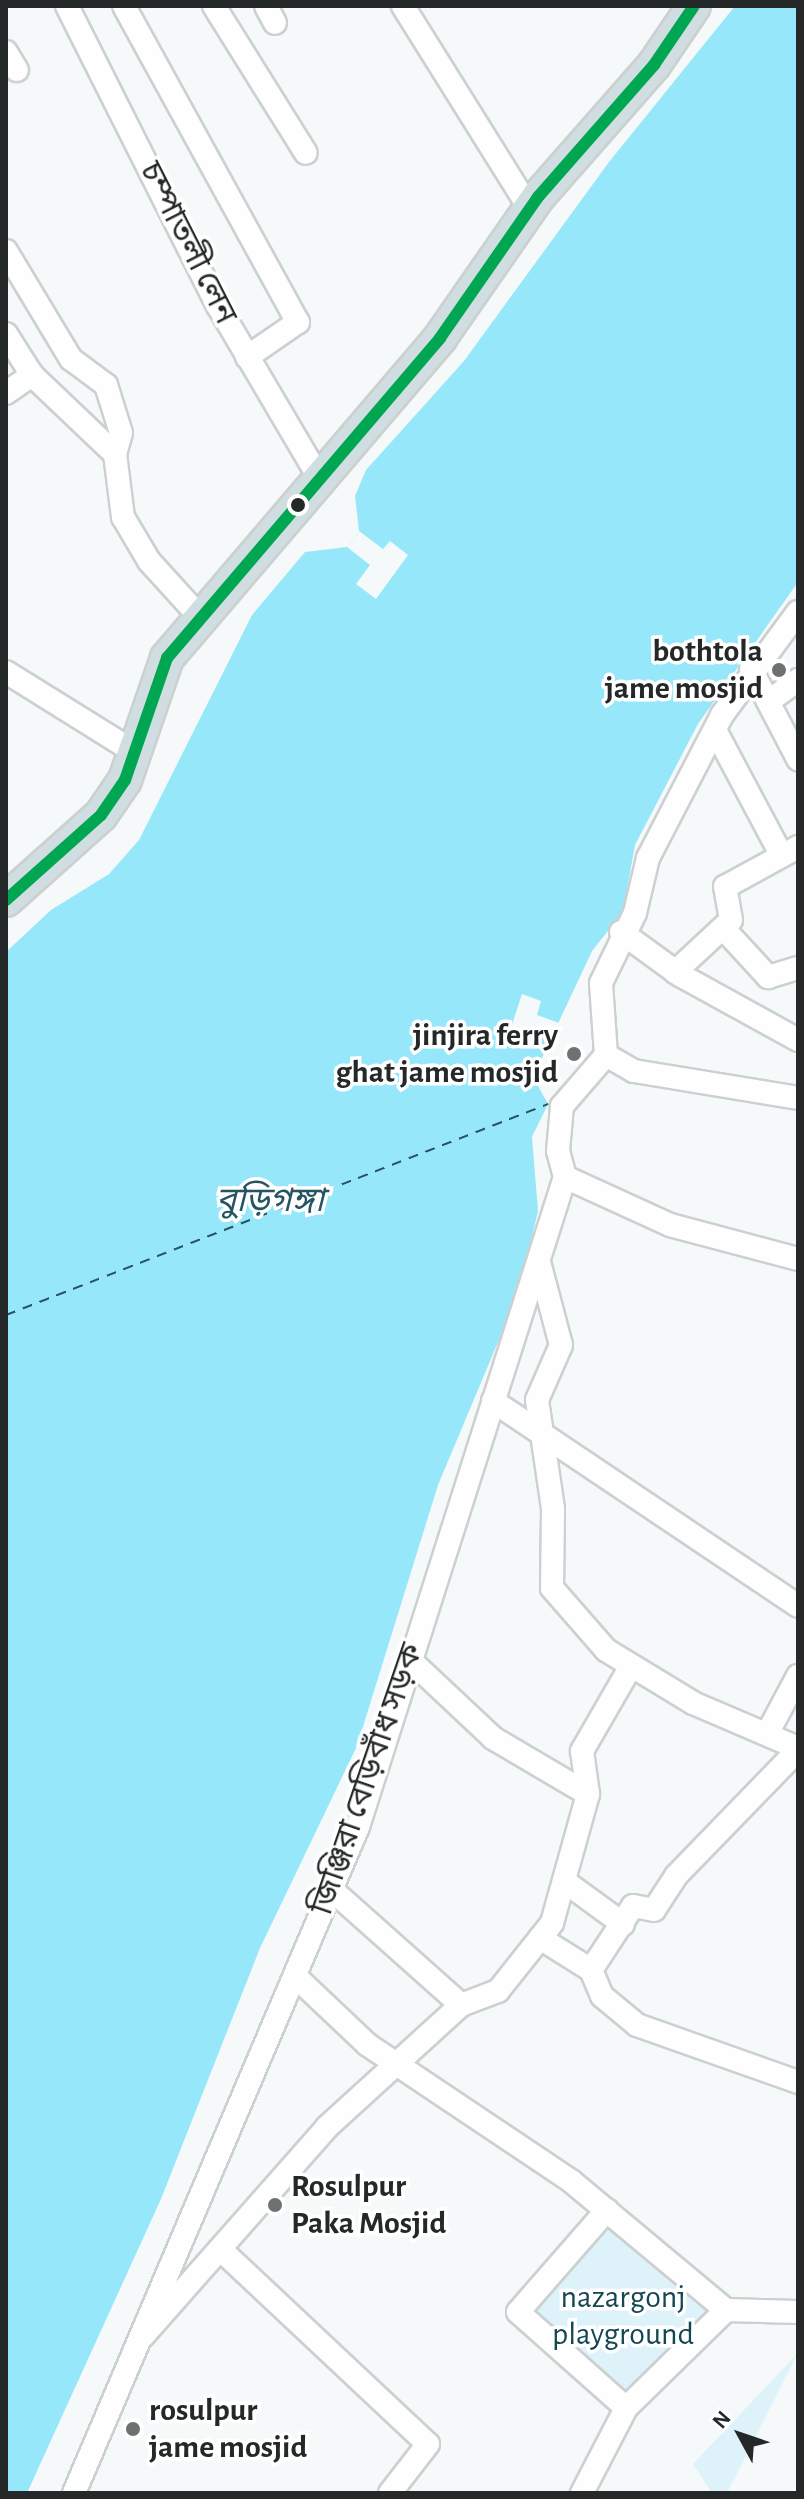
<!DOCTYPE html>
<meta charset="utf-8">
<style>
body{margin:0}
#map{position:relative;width:804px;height:2499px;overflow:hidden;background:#f5f9fa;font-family:"Alegreya Sans","Noto Sans Bengali",sans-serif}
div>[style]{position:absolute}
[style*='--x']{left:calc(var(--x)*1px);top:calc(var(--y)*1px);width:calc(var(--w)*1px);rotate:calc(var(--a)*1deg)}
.green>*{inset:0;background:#ddf3f9;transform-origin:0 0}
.water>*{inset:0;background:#97e7fb}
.pier>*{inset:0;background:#f5f9fa}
.ferry>*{height:2px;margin-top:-1px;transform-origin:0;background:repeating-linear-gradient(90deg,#255562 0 10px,transparent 0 18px)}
.roads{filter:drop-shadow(2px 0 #ccd0d1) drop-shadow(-2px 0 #ccd0d1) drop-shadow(0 2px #ccd0d1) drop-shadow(0 -2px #ccd0d1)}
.minor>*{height:22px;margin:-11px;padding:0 11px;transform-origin:11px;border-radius:11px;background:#fefefe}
.highway>*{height:32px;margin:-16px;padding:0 16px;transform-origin:16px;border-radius:16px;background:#d0dee1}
.bus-1>*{height:12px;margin:-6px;padding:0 6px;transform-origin:6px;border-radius:6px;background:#00a651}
.dots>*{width:22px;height:22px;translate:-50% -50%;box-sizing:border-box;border:4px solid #fff;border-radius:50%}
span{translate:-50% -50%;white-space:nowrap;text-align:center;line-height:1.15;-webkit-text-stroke:7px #fff;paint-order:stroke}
.street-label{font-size:32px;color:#252829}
.poi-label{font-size:32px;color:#252829;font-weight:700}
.right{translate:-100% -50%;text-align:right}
.left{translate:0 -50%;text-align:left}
.park-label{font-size:32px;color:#154753}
.water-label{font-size:34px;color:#255562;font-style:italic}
.frame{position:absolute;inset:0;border:8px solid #252829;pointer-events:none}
.north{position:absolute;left:700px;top:2395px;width:80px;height:80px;-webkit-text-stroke:6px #fff;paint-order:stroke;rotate:310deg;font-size:22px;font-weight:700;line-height:32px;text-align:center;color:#252829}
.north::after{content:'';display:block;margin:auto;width:28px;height:36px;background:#252829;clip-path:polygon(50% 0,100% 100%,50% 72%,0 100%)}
</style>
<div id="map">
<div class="green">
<div style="left:607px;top:2210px;width:155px;height:135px;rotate:40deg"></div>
<div style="clip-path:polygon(798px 2353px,727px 2493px,712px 2493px,693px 2464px)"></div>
</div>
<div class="water">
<div style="clip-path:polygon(735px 6px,798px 6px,798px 582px,698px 724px,635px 845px,623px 912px,592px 951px,533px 1077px,548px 1104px,532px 1137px,538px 1211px,519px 1292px,438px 1485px,357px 1746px,260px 1948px,161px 2199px,27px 2493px,6px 2493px,6px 952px,51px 910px,109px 874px,139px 840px,252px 615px,305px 552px,347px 547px,359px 531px,355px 496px,366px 470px,464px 361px,609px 162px)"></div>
</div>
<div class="pier">
<div style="clip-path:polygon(359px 531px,383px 549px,390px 541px,408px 555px,376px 599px,356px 584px,370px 565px,347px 547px)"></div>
<div style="clip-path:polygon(522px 994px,541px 1001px,537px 1015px,562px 1024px,558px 1036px,533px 1027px,527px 1043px,508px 1037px)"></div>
</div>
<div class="ferry">
<div style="--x:6;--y:1315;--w:582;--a:-21.27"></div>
</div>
<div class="roads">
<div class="minor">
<div style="--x:67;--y:6;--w:336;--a:63.3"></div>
<div style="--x:218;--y:306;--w:197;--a:59.5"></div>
<div style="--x:124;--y:6;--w:361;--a:61.2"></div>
<div style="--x:298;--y:322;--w:62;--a:145.5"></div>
<div style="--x:214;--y:6;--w:173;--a:58"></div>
<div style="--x:266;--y:6;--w:19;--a:62"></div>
<div style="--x:403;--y:6;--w:239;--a:58"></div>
<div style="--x:6;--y:52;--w:21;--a:59"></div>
<div style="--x:6;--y:251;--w:126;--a:59"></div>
<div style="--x:71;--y:359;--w:44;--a:36.6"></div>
<div style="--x:106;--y:385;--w:50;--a:72.6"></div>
<div style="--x:121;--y:433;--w:22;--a:106"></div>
<div style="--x:6;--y:334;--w:49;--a:57.6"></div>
<div style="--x:32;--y:375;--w:115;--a:43.6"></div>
<div style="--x:115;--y:454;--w:64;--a:82.8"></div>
<div style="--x:123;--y:517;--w:51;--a:59.4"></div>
<div style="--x:149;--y:561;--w:74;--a:47.7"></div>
<div style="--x:6;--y:393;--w:32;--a:-35"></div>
<div style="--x:751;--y:669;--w:102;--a:62.4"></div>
<div style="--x:6;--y:672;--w:153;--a:31.9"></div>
<div style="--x:769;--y:701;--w:36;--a:-36"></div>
<div style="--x:716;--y:732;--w:140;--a:62"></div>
<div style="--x:723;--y:928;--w:67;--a:47.4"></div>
<div style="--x:768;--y:977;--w:31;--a:-17"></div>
<div style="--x:621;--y:932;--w:73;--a:36.1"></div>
<div style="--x:680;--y:975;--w:135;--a:28.8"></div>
<div style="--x:675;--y:972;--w:76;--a:-42.9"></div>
<div style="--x:731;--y:920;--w:34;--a:-100"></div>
<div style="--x:725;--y:887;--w:83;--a:-28.7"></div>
<div style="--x:606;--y:1055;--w:72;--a:-94"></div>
<div style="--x:601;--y:983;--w:78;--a:-64.1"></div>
<div style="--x:635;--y:913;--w:57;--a:-76.7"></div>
<div style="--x:648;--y:858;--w:161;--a:-62.6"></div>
<div style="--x:722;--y:715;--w:128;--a:-53.6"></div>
<div style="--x:606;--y:1055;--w:32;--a:30"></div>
<div style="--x:634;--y:1071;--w:166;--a:9.3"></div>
<div style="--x:565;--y:1177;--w:115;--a:24.6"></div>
<div style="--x:670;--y:1225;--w:132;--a:14.9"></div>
<div style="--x:539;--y:1262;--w:86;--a:75.2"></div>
<div style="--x:561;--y:1345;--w:60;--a:113.6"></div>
<div style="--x:537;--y:1400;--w:110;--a:81.6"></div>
<div style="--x:553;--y:1509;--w:79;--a:90.7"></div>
<div style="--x:552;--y:1588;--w:82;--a:48.9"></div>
<div style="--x:606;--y:1650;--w:102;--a:31.3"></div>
<div style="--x:693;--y:1703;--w:114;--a:23.2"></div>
<div style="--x:493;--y:1401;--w:367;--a:33.9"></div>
<div style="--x:409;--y:1659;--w:115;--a:43.2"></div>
<div style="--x:493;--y:1738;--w:110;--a:30.5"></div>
<div style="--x:767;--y:1734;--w:66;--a:-61.9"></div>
<div style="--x:798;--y:1750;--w:175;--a:134.1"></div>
<div style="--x:676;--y:1876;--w:40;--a:122.9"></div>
<div style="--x:654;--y:1910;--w:21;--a:-169"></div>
<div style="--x:633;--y:1906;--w:77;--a:123.3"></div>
<div style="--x:591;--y:1970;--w:28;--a:67"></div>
<div style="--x:602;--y:1996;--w:45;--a:39.6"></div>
<div style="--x:637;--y:2025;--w:171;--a:19.5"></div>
<div style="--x:564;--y:1881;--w:73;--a:36.1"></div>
<div style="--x:332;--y:1890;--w:173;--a:41.7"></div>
<div style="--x:540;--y:1938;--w:60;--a:32.1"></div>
<div style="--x:296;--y:1977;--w:99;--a:43.4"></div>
<div style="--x:368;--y:2045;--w:244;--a:33.8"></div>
<div style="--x:571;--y:2181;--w:202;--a:39.8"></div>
<div style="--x:607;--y:2210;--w:135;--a:131.1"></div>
<div style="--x:518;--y:2312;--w:144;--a:41.6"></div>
<div style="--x:220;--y:2249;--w:285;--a:43.2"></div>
<div style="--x:428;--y:2444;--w:62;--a:127.8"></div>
<div style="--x:143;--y:2336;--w:278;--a:-48.6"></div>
<div style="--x:327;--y:2127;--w:181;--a:-42.3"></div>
<div style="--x:461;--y:2005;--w:40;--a:-21"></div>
<div style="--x:498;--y:1991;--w:87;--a:-51.5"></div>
<div style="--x:552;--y:1923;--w:134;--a:-74.4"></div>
<div style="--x:588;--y:1794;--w:43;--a:-97.9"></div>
<div style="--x:582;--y:1751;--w:98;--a:-60"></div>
<div style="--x:74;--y:2493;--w:724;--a:-66.91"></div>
<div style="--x:358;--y:1827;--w:682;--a:-72.34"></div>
<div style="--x:565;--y:1177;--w:27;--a:-105"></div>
<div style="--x:558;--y:1151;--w:45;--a:-84.9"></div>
<div style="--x:562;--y:1106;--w:67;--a:-49.2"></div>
<div style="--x:582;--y:2493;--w:96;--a:-62.6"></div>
<div style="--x:626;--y:2408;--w:140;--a:-44.4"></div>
<div style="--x:726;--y:2310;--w:72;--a:1.6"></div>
</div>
<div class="highway">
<div style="--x:6;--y:900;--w:127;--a:-41.8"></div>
<div style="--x:101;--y:815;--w:42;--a:-55.6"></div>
<div style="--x:125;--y:780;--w:129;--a:-71"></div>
<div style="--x:167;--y:658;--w:421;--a:-49.5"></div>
<div style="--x:440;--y:338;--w:172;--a:-55.2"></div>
<div style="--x:538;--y:197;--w:176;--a:-48.7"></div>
<div style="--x:654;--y:65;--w:71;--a:-55.9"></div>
</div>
</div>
<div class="bus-1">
<div style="--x:6;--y:900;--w:127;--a:-41.8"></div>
<div style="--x:101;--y:815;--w:42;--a:-55.6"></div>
<div style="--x:125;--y:780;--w:129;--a:-71"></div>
<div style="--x:167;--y:658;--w:421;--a:-49.5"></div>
<div style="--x:440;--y:338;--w:172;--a:-55.2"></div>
<div style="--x:538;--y:197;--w:176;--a:-48.7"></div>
<div style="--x:654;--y:65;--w:71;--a:-55.9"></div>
</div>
<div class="dots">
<div style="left:298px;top:505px;background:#252829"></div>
<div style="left:779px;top:670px;background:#6e7172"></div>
<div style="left:574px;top:1054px;background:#6e7172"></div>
<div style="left:275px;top:2205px;background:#6e7172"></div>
<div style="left:133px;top:2429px;background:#6e7172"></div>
</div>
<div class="street-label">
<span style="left:188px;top:243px;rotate:63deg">চম্পাতলী লেন</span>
<span style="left:367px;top:1779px;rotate:-71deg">জিঞ্জিরা বেড়িবাঁধ সড়ক</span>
</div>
<div class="poi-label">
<span class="right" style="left:763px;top:670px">bothtola<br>jame mosjid</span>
<span class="right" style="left:558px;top:1054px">jinjira ferry<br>ghat jame mosjid</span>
<span class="left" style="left:291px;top:2205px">Rosulpur<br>Paka Mosjid</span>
<span class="left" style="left:149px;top:2429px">rosulpur<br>jame mosjid</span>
</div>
<div class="park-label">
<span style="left:623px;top:2316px">nazargonj<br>playground</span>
</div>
<div class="water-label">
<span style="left:270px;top:1202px">বুড়িগঙ্গা</span>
</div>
<div class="frame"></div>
<div class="north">N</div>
</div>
